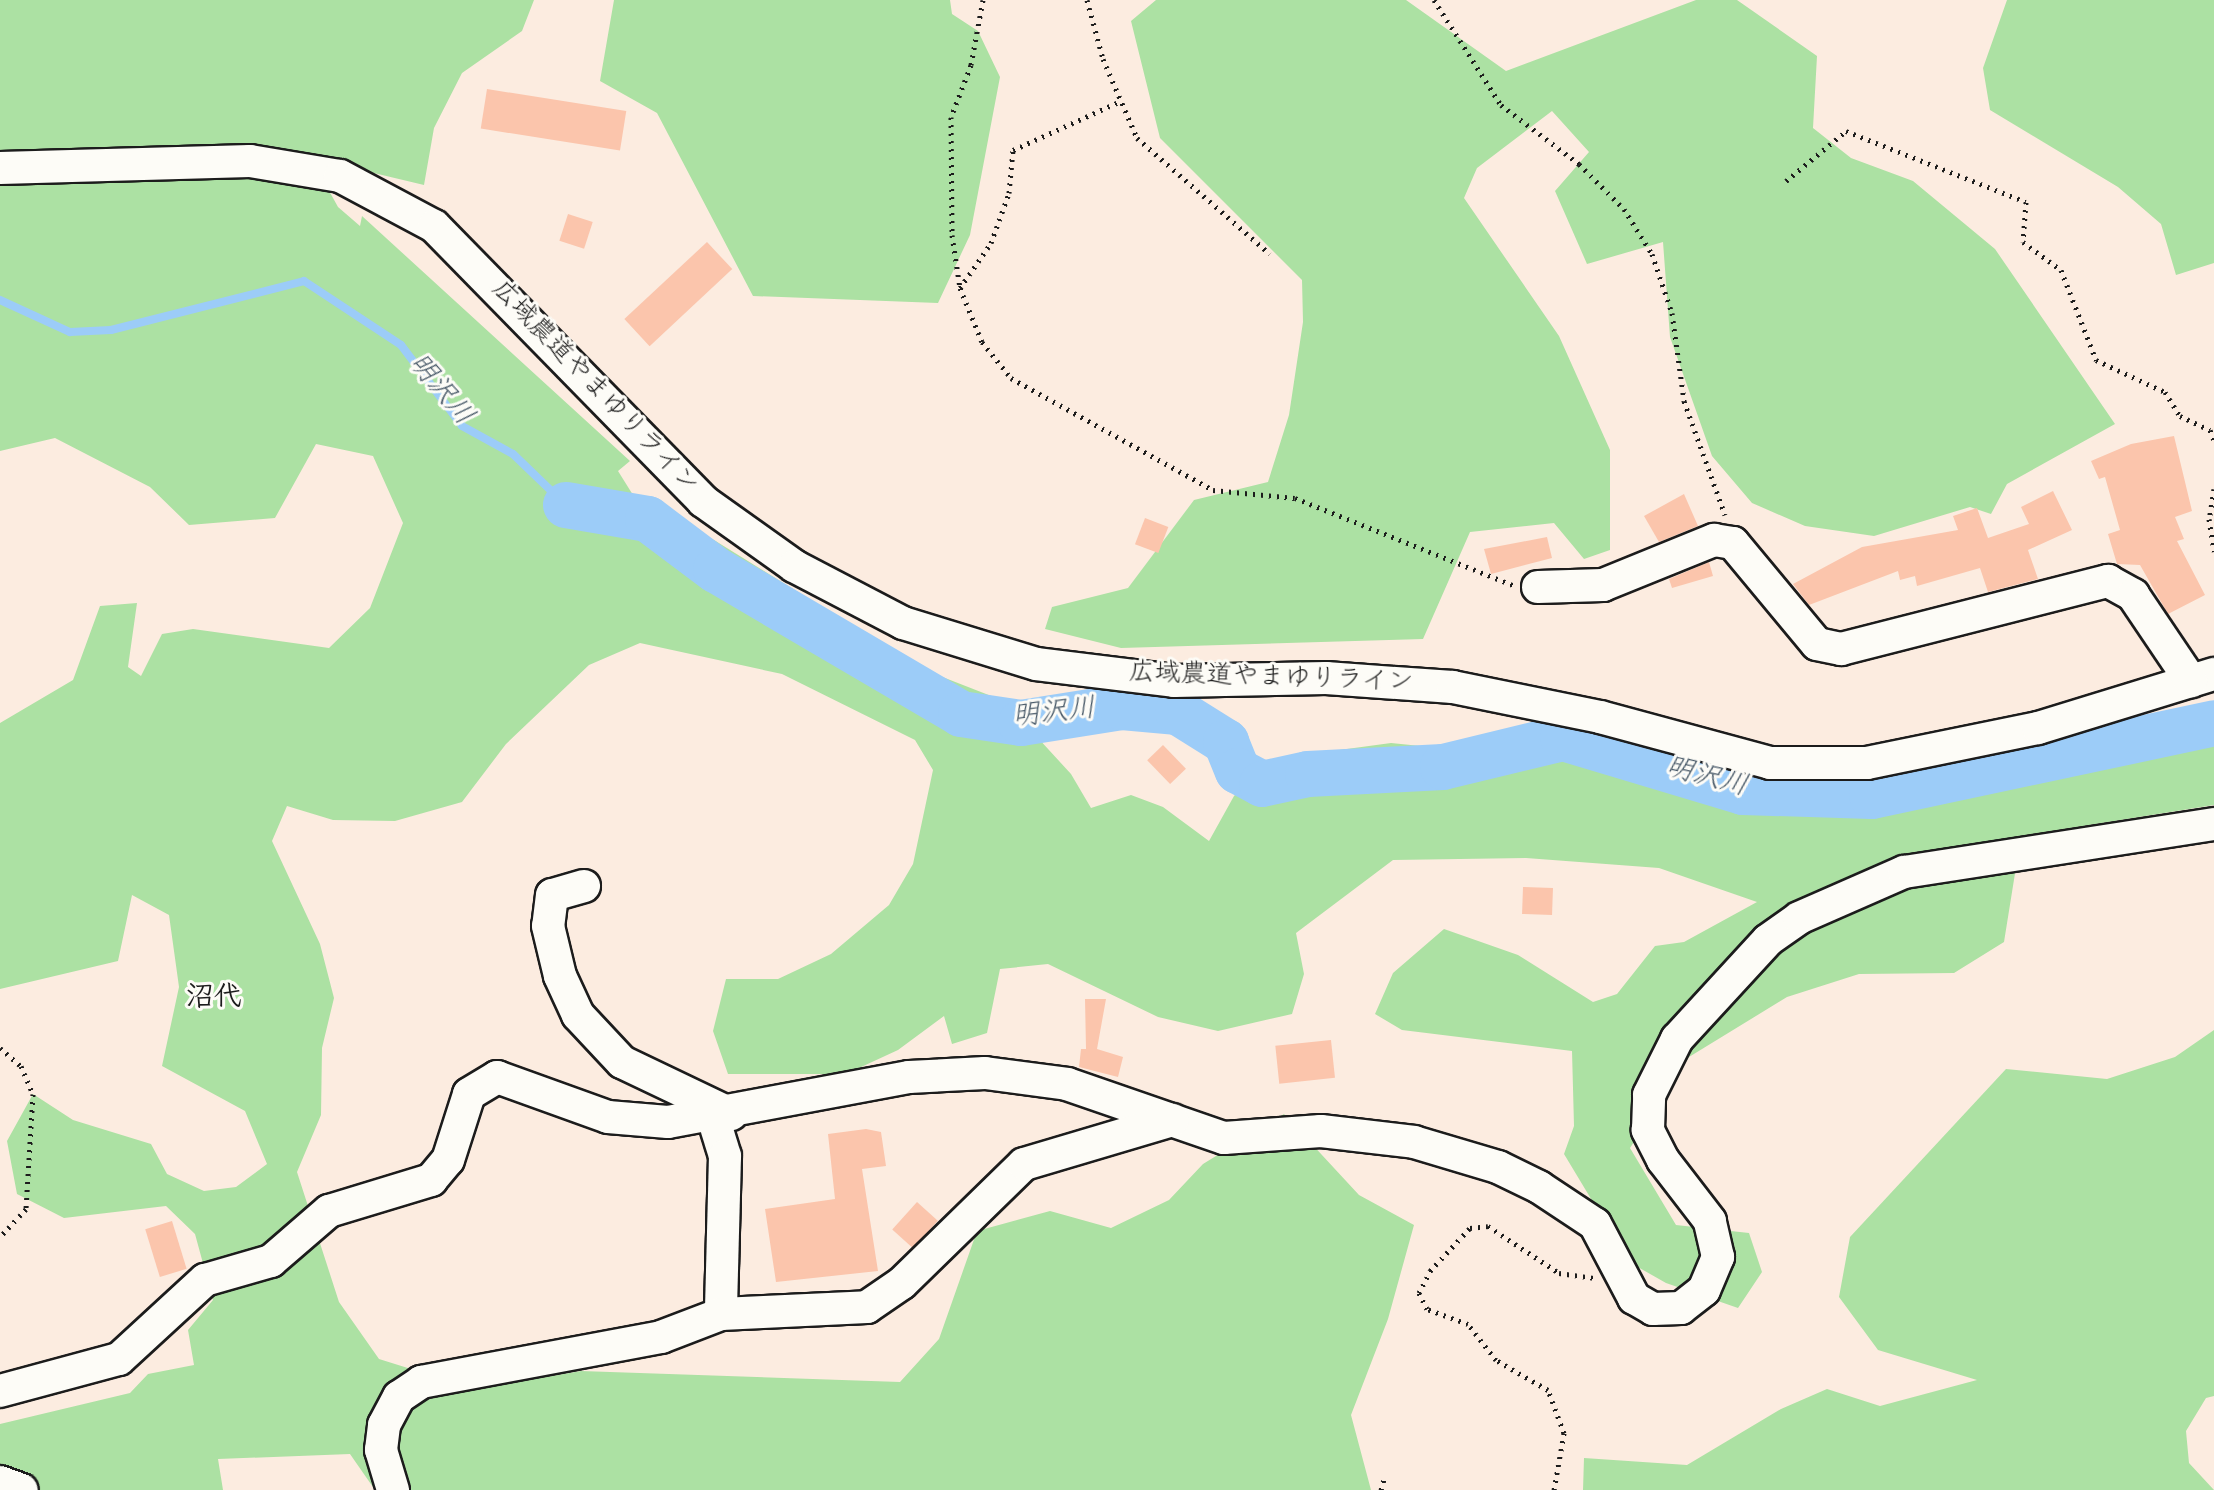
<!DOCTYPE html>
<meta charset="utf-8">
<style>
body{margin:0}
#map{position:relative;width:2214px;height:1490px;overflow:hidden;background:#fcece0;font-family:Dekko,"Klee One",sans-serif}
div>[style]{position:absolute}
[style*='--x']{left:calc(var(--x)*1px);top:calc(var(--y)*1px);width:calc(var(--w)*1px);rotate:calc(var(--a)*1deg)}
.green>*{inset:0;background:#ace1a3}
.stream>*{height:8px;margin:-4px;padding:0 4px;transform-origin:4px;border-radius:4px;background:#9cccf8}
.river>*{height:46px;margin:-23px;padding:0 23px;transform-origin:23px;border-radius:23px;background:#9cccf8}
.building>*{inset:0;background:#fbc5ac;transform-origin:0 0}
.path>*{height:5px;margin-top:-2.5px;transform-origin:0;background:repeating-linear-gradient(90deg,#1c1c1c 0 2px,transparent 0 8px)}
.roads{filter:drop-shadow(2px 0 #1c1c1c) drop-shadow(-2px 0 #1c1c1c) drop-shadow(0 2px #1c1c1c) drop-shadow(0 -2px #1c1c1c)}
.minor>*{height:32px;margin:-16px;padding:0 16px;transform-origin:16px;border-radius:16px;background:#fdfcf7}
span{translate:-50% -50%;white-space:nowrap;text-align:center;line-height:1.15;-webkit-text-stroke:6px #fdfcf7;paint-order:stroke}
.street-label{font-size:26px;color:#1c1c1c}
.water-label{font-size:28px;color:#495a69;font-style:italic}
.neighbourhood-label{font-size:28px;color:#1c1c1c;font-weight:700}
</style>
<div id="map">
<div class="green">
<div style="clip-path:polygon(0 0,534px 0,522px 31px,462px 73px,434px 128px,424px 185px,311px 158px,338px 207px,360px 226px,362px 216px,630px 461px,618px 471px,648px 519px,714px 540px,922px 669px,1004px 701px,1071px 774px,1091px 808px,1131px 795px,1163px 807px,1209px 841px,1234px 796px,1273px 759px,1391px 743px,1460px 750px,1568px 727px,1754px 777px,1859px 778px,2095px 735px,2214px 706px,2214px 805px,2021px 836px,2004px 942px,1954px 973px,1859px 974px,1787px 997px,1689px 1057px,1630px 1148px,1676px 1225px,1749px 1233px,1762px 1272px,1738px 1308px,1666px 1283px,1629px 1262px,1564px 1154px,1574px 1126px,1572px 1051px,1402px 1030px,1375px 1014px,1393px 973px,1444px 929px,1518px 955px,1593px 1002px,1617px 994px,1655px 946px,1684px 942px,1757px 902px,1659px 868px,1526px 858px,1393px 860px,1296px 933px,1304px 974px,1292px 1014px,1218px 1031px,1158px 1017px,1048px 964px,1000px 969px,987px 1033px,952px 1044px,944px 1016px,898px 1050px,846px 1074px,728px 1074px,713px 1031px,726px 979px,778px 979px,831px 954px,889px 905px,913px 864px,933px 770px,915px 740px,782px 674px,640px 643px,589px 665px,506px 744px,462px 802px,395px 821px,333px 820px,287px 806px,272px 841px,320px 944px,334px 998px,322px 1048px,321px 1115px,297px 1172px,339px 1302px,379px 1359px,475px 1389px,581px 1371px,900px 1382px,939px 1339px,977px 1231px,1050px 1211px,1111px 1228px,1169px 1200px,1203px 1164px,1284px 1114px,1359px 1195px,1414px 1225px,1388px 1319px,1351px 1415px,1371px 1490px,375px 1490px,350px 1454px,218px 1459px,223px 1490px,0 1490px,0 1424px,130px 1393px,148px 1374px,194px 1365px,188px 1330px,213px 1300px,195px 1234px,166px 1206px,64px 1218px,17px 1194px,7px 1141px,33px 1094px,73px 1120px,151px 1144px,167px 1174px,204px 1191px,236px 1187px,267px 1164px,245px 1111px,162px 1066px,179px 987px,169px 915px,132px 895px,118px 961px,0 989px,0 723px,73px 680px,100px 606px,137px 603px,128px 667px,141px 676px,162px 634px,193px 629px,329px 648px,370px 608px,403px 523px,373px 456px,316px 444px,275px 518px,189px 525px,150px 487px,55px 438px,0 451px)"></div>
<div style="clip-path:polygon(614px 0,950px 0,952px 14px,978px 31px,1000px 77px,970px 235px,938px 303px,753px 296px,657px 113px,600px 81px)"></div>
<div style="clip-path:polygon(1156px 0,1406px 0,1506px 71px,1696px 0,1737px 0,1817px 56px,1813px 128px,1851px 158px,1913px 181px,1995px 249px,2115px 424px,2007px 484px,1991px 514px,1970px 507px,1874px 536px,1805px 526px,1752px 503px,1712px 456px,1670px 337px,1663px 242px,1587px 264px,1555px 191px,1589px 152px,1552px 111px,1477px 168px,1464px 198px,1559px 336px,1610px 450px,1610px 550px,1584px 559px,1554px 523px,1470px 532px,1423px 639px,1121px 648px,1045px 629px,1052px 607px,1128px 588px,1194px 500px,1268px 482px,1289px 415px,1303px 322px,1302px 280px,1160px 138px,1131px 21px)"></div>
<div style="clip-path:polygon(2007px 0,2214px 0,2214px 263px,2176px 275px,2161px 224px,2118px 187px,1990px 110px,1983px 68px)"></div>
<div style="clip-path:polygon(2214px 1030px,2214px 1396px,2206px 1398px,2186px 1431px,2189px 1463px,2214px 1490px,1583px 1490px,1584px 1458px,1687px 1465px,1781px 1409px,1827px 1389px,1880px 1406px,1977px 1380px,1878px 1350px,1839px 1297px,1850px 1237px,2006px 1069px,2107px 1079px,2175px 1057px)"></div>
</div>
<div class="stream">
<div style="--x:0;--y:300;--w:77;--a:24.6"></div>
<div style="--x:70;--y:332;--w:41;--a:-2.8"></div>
<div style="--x:111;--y:330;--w:199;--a:-14.2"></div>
<div style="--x:304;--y:281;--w:116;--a:33.4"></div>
<div style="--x:401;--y:345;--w:101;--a:53"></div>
<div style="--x:462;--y:426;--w:58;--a:28.8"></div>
<div style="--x:513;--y:454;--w:74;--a:43.9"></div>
</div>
<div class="river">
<div style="--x:566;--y:505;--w:83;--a:9.7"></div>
<div style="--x:648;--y:519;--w:85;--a:36.9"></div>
<div style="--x:716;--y:570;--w:284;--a:30.4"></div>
<div style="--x:961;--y:714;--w:61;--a:8.5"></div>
<div style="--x:1021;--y:723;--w:102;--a:-9"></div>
<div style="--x:1122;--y:707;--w:56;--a:5.1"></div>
<div style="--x:1178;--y:712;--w:57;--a:32"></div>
<div style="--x:1226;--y:742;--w:31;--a:68"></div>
<div style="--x:1238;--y:771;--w:27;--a:28"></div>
<div style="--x:1262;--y:784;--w:47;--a:-12.3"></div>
<div style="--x:1308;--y:774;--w:135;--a:-3"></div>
<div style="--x:1443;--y:767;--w:123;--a:-13.6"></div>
<div style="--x:1563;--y:738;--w:188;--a:16.7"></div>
<div style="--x:1743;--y:792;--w:129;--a:1.8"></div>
<div style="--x:1872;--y:796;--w:350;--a:-12"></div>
</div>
<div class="building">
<div style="left:487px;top:89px;width:141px;height:40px;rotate:9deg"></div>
<div style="left:568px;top:214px;width:26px;height:28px;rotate:18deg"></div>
<div style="left:707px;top:242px;width:37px;height:113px;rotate:47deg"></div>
<div style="clip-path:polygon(2174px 436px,2192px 511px,2175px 517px,2184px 539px,2177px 541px,2205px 595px,2168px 614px,2140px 565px,2117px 564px,2108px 534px,2120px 530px,2105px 477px,2099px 479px,2091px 461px,2131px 444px)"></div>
<div style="clip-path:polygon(2053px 491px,2072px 530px,2028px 550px,2038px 579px,1988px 592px,1980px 568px,1917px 586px,1915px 576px,1900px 580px,1898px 571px,1809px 605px,1793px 584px,1862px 547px,1958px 530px,1953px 516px,1977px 508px,1988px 538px,2029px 524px,2021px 507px)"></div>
<div style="clip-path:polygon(1684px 494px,1698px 526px,1659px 542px,1644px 516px)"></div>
<div style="left:1145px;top:518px;width:25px;height:28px;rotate:21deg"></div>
<div style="clip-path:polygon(1547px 537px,1552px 558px,1491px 574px,1484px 549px)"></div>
<div style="clip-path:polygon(1709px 562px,1713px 576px,1672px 588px,1669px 579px)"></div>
<div style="left:1163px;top:745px;width:33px;height:22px;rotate:46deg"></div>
<div style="left:1523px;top:887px;width:30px;height:27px;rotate:2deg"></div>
<div style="clip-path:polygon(1085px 999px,1106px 999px,1097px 1049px,1123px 1057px,1118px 1077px,1079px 1067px,1081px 1049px,1086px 1049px)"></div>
<div style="left:1331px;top:1040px;width:38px;height:56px;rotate:84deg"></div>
<div style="clip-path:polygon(866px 1129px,881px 1132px,886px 1166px,862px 1169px,878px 1271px,776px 1282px,765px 1209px,835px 1199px,828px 1134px)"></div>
<div style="left:917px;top:1202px;width:28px;height:37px;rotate:42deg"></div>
<div style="left:172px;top:1221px;width:50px;height:28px;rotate:73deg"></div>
</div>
<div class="path">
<div style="--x:983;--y:0;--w:66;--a:100.5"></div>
<div style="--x:971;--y:65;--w:56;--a:111"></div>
<div style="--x:951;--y:117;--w:118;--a:89.5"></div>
<div style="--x:952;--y:235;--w:54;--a:81.4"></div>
<div style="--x:960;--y:288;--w:58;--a:67.8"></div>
<div style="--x:982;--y:342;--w:46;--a:51.1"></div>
<div style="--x:1011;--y:378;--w:231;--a:29"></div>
<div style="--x:1213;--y:490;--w:82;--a:5.6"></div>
<div style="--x:1295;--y:498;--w:235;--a:21.8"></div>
<div style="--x:1087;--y:0;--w:61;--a:74.8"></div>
<div style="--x:1103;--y:59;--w:86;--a:66.7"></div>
<div style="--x:1137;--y:138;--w:176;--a:41.1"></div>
<div style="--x:1434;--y:0;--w:125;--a:57.5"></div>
<div style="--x:1501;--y:105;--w:98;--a:37.1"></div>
<div style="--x:1579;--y:164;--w:64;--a:45"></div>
<div style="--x:1624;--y:209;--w:53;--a:58.1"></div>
<div style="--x:1652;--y:254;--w:62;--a:71.3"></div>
<div style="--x:1672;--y:313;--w:89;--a:82.2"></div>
<div style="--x:1684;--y:401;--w:121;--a:70.2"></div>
<div style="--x:1786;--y:181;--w:78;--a:-39.8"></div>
<div style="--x:1846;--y:131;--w:193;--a:21.5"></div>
<div style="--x:2026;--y:202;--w:40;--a:94.3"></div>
<div style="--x:2023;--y:242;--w:47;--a:36.4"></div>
<div style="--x:2061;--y:270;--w:97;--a:68.7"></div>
<div style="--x:2096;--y:360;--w:76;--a:24.9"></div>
<div style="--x:2165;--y:392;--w:28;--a:58"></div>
<div style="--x:2180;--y:416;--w:33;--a:25"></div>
<div style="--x:2210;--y:430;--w:11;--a:68"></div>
<div style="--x:960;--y:288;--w:55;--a:-55.4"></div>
<div style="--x:991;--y:243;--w:53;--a:-70.2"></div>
<div style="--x:1009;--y:193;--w:43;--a:-84.7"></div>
<div style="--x:1013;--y:150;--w:119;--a:-24.4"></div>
<div style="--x:2214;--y:489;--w:30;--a:99"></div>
<div style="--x:2209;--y:519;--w:33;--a:81"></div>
<div style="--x:0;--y:1048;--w:28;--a:41"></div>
<div style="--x:21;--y:1066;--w:30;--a:67"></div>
<div style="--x:33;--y:1094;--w:115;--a:93.5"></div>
<div style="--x:26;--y:1209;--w:38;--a:133"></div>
<div style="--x:1381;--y:1490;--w:15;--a:-74"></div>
<div style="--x:1554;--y:1490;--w:58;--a:-80"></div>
<div style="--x:1564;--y:1433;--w:46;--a:-110.4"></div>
<div style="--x:1548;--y:1390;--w:60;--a:-150"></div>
<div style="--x:1496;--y:1360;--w:46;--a:-127.9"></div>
<div style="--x:1468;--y:1324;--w:44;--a:-159.9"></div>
<div style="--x:1427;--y:1309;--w:18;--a:-117"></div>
<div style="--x:1419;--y:1293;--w:25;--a:-63"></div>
<div style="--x:1430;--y:1271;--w:59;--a:-47.1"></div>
<div style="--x:1470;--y:1228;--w:18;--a:-6"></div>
<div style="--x:1488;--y:1226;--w:85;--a:33.5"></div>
<div style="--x:1559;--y:1273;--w:35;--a:8"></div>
</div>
<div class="roads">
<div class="minor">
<div style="--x:0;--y:168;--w:250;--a:-1.6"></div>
<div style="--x:250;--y:161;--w:91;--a:9.5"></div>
<div style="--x:340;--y:176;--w:106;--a:28"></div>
<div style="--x:434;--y:226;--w:385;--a:45.6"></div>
<div style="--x:703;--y:501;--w:112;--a:35.5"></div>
<div style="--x:794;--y:566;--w:123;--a:27.6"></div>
<div style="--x:903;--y:623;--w:139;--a:17.1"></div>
<div style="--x:1036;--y:664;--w:139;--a:7"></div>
<div style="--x:1174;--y:681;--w:152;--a:-1.1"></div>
<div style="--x:1326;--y:678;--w:127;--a:4.1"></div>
<div style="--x:1453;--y:687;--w:150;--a:11.5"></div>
<div style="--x:1600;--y:717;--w:176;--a:15.1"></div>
<div style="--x:1770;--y:763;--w:97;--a:0"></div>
<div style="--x:1867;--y:763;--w:175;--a:-11.6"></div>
<div style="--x:2038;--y:728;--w:184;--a:-17.1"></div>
<div style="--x:1538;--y:587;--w:65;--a:-1.8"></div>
<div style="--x:1603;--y:585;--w:120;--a:-22.1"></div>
<div style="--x:1714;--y:540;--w:19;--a:9"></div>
<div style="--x:1733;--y:543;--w:131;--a:50.3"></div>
<div style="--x:1817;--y:644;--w:25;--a:12"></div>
<div style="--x:1841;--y:649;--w:276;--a:-14.3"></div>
<div style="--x:2108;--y:581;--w:29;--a:29"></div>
<div style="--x:2133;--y:595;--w:104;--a:56"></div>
<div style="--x:584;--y:886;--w:33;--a:164"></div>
<div style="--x:552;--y:895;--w:31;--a:97"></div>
<div style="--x:548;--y:926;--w:51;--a:76.5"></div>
<div style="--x:560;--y:976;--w:43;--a:65.2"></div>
<div style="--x:578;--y:1015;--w:64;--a:46.9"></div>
<div style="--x:622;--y:1062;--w:121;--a:25.5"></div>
<div style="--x:713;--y:1117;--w:41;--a:72.9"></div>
<div style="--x:725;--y:1156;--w:158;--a:91.5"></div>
<div style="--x:0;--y:1391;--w:123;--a:-15.1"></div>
<div style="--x:119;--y:1359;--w:117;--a:-42.6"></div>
<div style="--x:205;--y:1280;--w:69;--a:-16.1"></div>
<div style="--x:271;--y:1261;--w:77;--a:-40.8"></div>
<div style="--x:329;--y:1211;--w:107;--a:-16.9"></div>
<div style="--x:431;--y:1180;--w:26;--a:-50"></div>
<div style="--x:448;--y:1160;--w:69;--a:-72.3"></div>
<div style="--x:469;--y:1094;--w:33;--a:-31"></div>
<div style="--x:497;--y:1077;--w:118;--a:19.8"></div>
<div style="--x:608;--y:1117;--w:60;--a:4.8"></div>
<div style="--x:668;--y:1122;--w:245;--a:-10.6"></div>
<div style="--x:909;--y:1077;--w:76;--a:-3"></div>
<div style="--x:985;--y:1073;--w:83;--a:7.6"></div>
<div style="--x:1067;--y:1084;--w:166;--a:19"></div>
<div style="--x:1224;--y:1138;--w:97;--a:-4.1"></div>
<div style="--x:1321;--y:1131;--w:94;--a:6.7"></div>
<div style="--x:1414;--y:1142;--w:88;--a:16.6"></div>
<div style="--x:1498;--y:1167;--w:46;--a:26"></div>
<div style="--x:1539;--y:1187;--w:67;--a:33.5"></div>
<div style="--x:1595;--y:1224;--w:84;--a:62.2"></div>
<div style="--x:1634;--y:1298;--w:22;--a:30"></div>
<div style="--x:1653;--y:1309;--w:28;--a:-2"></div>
<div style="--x:1681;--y:1308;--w:29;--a:-38"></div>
<div style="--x:1704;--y:1290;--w:36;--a:-67"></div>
<div style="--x:1718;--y:1257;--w:37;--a:-103"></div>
<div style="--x:1710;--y:1221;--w:77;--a:-127.6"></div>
<div style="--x:1663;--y:1160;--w:34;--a:-117"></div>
<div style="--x:1648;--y:1130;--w:35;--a:-88"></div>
<div style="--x:1649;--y:1095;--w:63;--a:-63.4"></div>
<div style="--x:1677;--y:1039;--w:134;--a:-47.4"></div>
<div style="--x:1768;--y:940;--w:38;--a:-35"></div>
<div style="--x:1799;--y:918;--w:115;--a:-23.7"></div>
<div style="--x:1904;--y:872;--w:314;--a:-8.8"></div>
<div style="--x:0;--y:1482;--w:23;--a:20"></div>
<div style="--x:393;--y:1490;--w:42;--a:-106.7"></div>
<div style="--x:381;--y:1450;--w:25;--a:-83"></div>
<div style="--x:384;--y:1425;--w:32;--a:-62"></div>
<div style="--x:399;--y:1397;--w:27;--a:-34"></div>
<div style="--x:421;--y:1382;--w:244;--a:-10.6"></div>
<div style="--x:661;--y:1337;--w:64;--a:-21"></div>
<div style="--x:721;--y:1314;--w:146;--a:-2.7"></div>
<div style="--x:867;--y:1307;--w:42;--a:-34.4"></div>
<div style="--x:902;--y:1283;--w:170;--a:-44.3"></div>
<div style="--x:1024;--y:1164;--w:155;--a:-16.5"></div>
</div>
</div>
<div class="street-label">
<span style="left:594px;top:388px;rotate:46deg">広域農道やまゆりライン</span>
<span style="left:1271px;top:679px;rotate:2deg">広域農道やまゆりライン</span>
</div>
<div class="water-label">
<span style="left:439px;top:391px;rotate:50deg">明沢川</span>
<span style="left:1054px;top:715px;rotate:-6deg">明沢川</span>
<span style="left:1706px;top:779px;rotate:15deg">明沢川</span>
</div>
<div class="neighbourhood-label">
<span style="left:214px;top:1000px">沼代</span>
</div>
</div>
